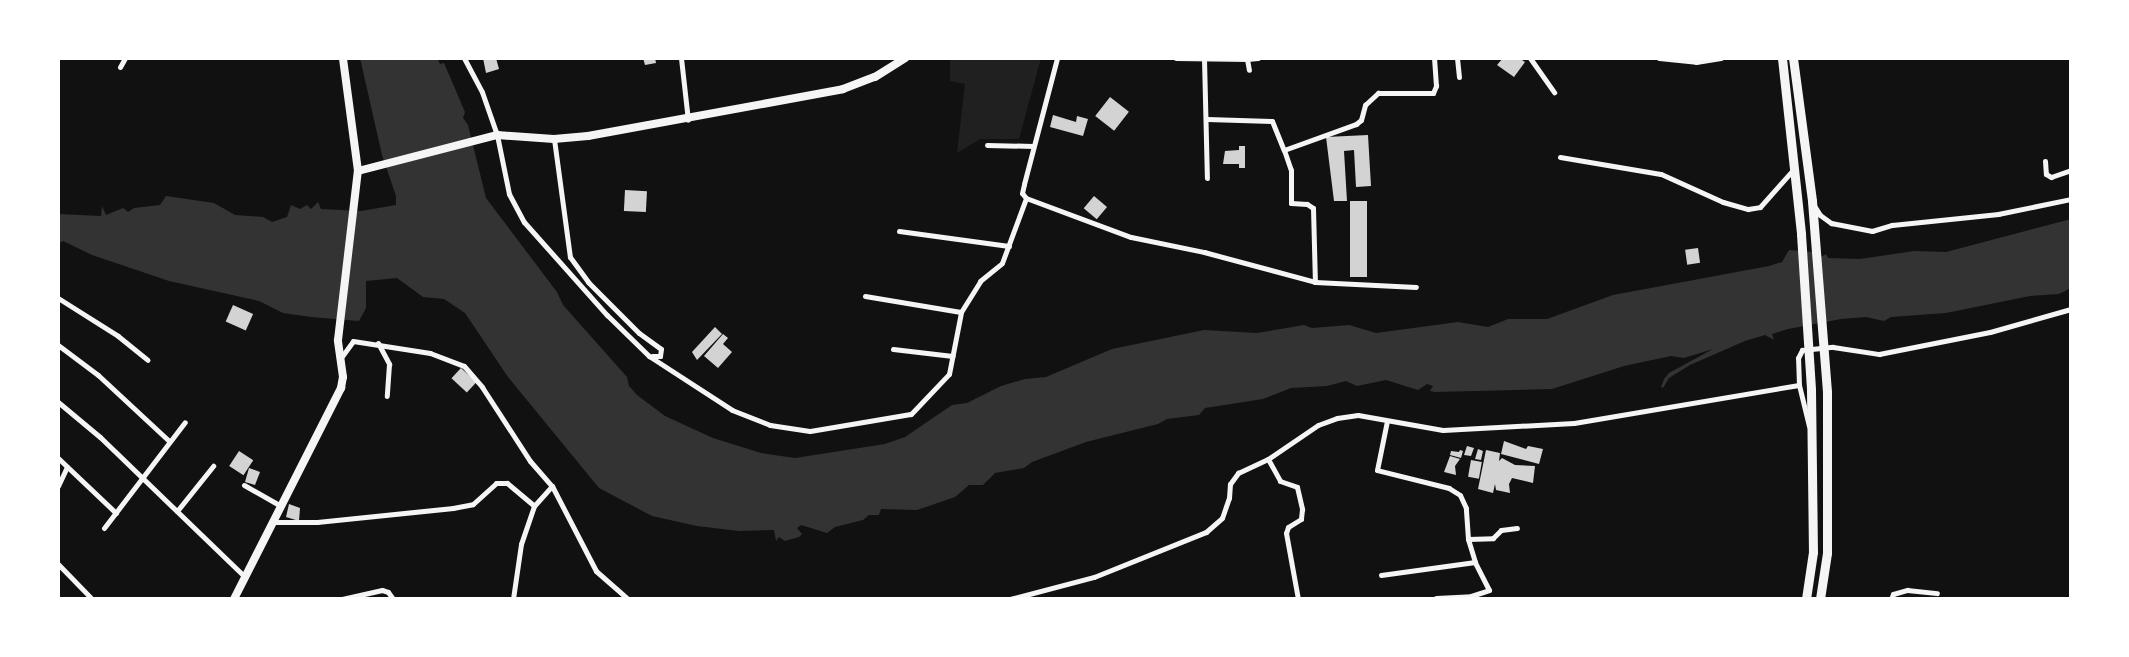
<!DOCTYPE html>
<style>
body{margin:0}
#map{position:relative;width:2129px;height:657px;overflow:hidden;background:#111;font-family:Manrope,sans-serif}
div>[style]{position:absolute}
[style*='--x']{left:calc(var(--x)*1px);top:calc(var(--y)*1px);width:calc(var(--w)*1px);rotate:calc(var(--a)*1deg)}
.green>*{inset:0;background:#202020}
.water>*{inset:0;background:#333}
.building>*{inset:0;background:#d3d3d3;transform-origin:0 0}
.minor>*{height:5px;margin:-2.5px;padding:0 2.5px;transform-origin:2.5px;border-radius:2.5px;background:#f5f5f5}
.secondary>*{height:8px;margin:-4px;padding:0 4px;transform-origin:4px;border-radius:4px;background:#f5f5f5}
.trunk>*{height:9px;margin:-4.5px;padding:0 4.5px;transform-origin:4.5px;border-radius:4.5px;background:#f5f5f5}
span{translate:-50% -50%;white-space:nowrap;text-align:center;line-height:1.15;-webkit-text-stroke:7px #fff;paint-order:stroke}
.frame{position:absolute;inset:0;border:60px solid #fff;pointer-events:none}
</style>
<div id="map">
<div class="green">
<div style="clip-path:polygon(950px 58px,1041px 58px,1019px 139px,980px 139px,957px 153px,965px 84px,950px 81px)"></div>
</div>
<div class="water">
<div style="clip-path:polygon(360px 58px,437px 58px,440px 64px,444px 63px,465px 112px,463px 118px,468px 125px,486px 198px,557px 292px,563px 305px,627px 377px,629px 386px,637px 395px,665px 416px,713px 438px,761px 453px,795px 458px,885px 444px,905px 437px,952px 405px,967px 403px,1001px 386px,1025px 379px,1046px 377px,1112px 349px,1204px 330px,1257px 333px,1304px 325px,1312px 328px,1349px 325px,1376px 333px,1458px 322px,1488px 327px,1508px 319px,1547px 319px,1613px 295px,1769px 266px,1782px 262px,1789px 250px,1814px 252px,1821px 257px,1826px 254px,1828px 258px,1860px 259px,1914px 251px,1946px 252px,2071px 219px,2071px 288px,2059px 294px,2030px 296px,1946px 313px,1891px 317px,1884px 321px,1866px 317px,1841px 319px,1788px 329px,1772px 334px,1774px 340px,1765px 335px,1745px 341px,1690px 365px,1669px 378px,1663px 388px,1661px 387px,1664px 379px,1669px 373px,1713px 349px,1684px 358px,1671px 356px,1624px 366px,1552px 389px,1435px 392px,1430px 391px,1433px 386px,1427px 384px,1418px 390px,1386px 380px,1357px 386px,1346px 381px,1327px 386px,1291px 388px,1263px 399px,1205px 408px,1199px 415px,1167px 419px,1158px 424px,1086px 442px,1032px 462px,1024px 468px,995px 473px,983px 485px,969px 485px,955px 497px,917px 510px,881px 509px,879px 515px,869px 515px,863px 520px,835px 527px,827px 533px,801px 525px,797px 528px,802px 534px,799px 537px,785px 541px,779px 537px,776px 541px,774px 530px,739px 531px,697px 526px,652px 516px,599px 488px,508px 377px,465px 313px,444px 299px,423px 297px,397px 278px,366px 281px,366px 308px,359px 321px,311px 317px,283px 313px,259px 301px,169px 281px,92px 255px,63px 241px,58px 244px,58px 214px,101px 216px,102px 206px,106px 215px,123px 208px,128px 212px,134px 208px,160px 205px,166px 196px,214px 203px,235px 215px,263px 217px,272px 222px,287px 217px,291px 205px,300px 209px,307px 205px,311px 209px,318px 202px,321px 209px,361px 211px,396px 205px,396px 196px,382px 155px)"></div>
</div>
<div class="building">
<div style="clip-path:polygon(483px 58px,496px 58px,499px 69px,486px 73px)"></div>
<div style="clip-path:polygon(643px 58px,655px 58px,656px 63px,645px 65px)"></div>
<div style="clip-path:polygon(1503px 58px,1519px 58px,1525px 62px,1514px 77px,1497px 65px)"></div>
<div style="left:1110px;top:97px;width:24px;height:24px;rotate:38deg"></div>
<div style="clip-path:polygon(1053px 115px,1076px 122px,1077px 116px,1088px 119px,1083px 136px,1050px 127px)"></div>
<div style="clip-path:polygon(1368px 135px,1371px 186px,1356px 187px,1354px 150px,1344px 151px,1347px 201px,1334px 201px,1326px 137px)"></div>
<div style="clip-path:polygon(1239px 146px,1245px 146px,1245px 168px,1239px 168px,1239px 164px,1223px 164px,1225px 151px,1239px 150px)"></div>
<div style="left:625px;top:190px;width:22px;height:21px;rotate:3deg"></div>
<div style="left:1094px;top:196px;width:17px;height:16px;rotate:40deg"></div>
<div style="left:1350px;top:201px;width:17px;height:76px"></div>
<div style="left:1698px;top:248px;width:15px;height:13px;rotate:82deg"></div>
<div style="left:233px;top:305px;width:22px;height:18px;rotate:24deg"></div>
<div style="clip-path:polygon(715px 327px,722px 334px,697px 360px,692px 352px)"></div>
<div style="clip-path:polygon(723px 334px,728px 338px,723px 344px,732px 352px,718px 368px,704px 356px)"></div>
<div style="left:461px;top:368px;width:21px;height:14px;rotate:43deg"></div>
<div style="clip-path:polygon(1504px 441px,1526px 449px,1528px 446px,1543px 449px,1539px 464px,1501px 454px)"></div>
<div style="clip-path:polygon(1467px 446px,1474px 448px,1471px 456px,1464px 455px)"></div>
<div style="clip-path:polygon(1478px 449px,1483px 451px,1481px 460px,1475px 459px)"></div>
<div style="clip-path:polygon(1460px 450px,1463px 451px,1461px 458px,1450px 455px,1451px 451px,1459px 452px)"></div>
<div style="clip-path:polygon(1486px 450px,1500px 453px,1499px 461px,1502px 458px,1515px 465px,1535px 466px,1533px 483px,1512px 478px,1509px 484px,1510px 493px,1496px 490px,1495px 484px,1493px 493px,1478px 489px)"></div>
<div style="left:239px;top:451px;width:17px;height:18px;rotate:33deg"></div>
<div style="clip-path:polygon(1450px 456px,1460px 459px,1455px 466px,1456px 475px,1444px 472px)"></div>
<div style="left:1471px;top:460px;width:11px;height:17px;rotate:10deg"></div>
<div style="clip-path:polygon(249px 468px,260px 472px,255px 485px,245px 482px)"></div>
<div style="clip-path:polygon(289px 504px,300px 508px,299px 521px,286px 517px)"></div>
</div>
<div class="minor">
<div style="--x:464;--y:58;--w:38;--a:62"></div>
<div style="--x:482;--y:92;--w:46;--a:70.8"></div>
<div style="--x:497;--y:135;--w:60;--a:78.5"></div>
<div style="--x:509;--y:194;--w:32;--a:62"></div>
<div style="--x:524;--y:222;--w:125;--a:48.3"></div>
<div style="--x:607;--y:315;--w:59;--a:44.3"></div>
<div style="--x:649;--y:356;--w:99;--a:33"></div>
<div style="--x:732;--y:410;--w:41;--a:21.5"></div>
<div style="--x:770;--y:425;--w:40;--a:8.5"></div>
<div style="--x:810;--y:431;--w:102;--a:-9.6"></div>
<div style="--x:911;--y:414;--w:55;--a:-46.5"></div>
<div style="--x:949;--y:374;--w:63;--a:-79"></div>
<div style="--x:961;--y:312;--w:36;--a:-58"></div>
<div style="--x:980;--y:281;--w:28;--a:-39"></div>
<div style="--x:1002;--y:263;--w:69;--a:-69.7"></div>
<div style="--x:1026;--y:198;--w:6;--a:-129"></div>
<div style="--x:1022;--y:193;--w:9;--a:-77"></div>
<div style="--x:1024;--y:184;--w:130;--a:-75.3"></div>
<div style="--x:681;--y:58;--w:62;--a:83.6"></div>
<div style="--x:1176;--y:58;--w:71;--a:0.8"></div>
<div style="--x:1247;--y:59;--w:11;--a:80"></div>
<div style="--x:1457;--y:58;--w:19;--a:84"></div>
<div style="--x:1530;--y:58;--w:42;--a:54.8"></div>
<div style="--x:1659;--y:58;--w:37;--a:6"></div>
<div style="--x:1696;--y:62;--w:25;--a:-9"></div>
<div style="--x:1204;--y:59;--w:119;--a:88.6"></div>
<div style="--x:1247;--y:59;--w:11;--a:-5"></div>
<div style="--x:120;--y:67;--w:10;--a:-61"></div>
<div style="--x:1207;--y:119;--w:65;--a:1.8"></div>
<div style="--x:1272;--y:121;--w:31;--a:68"></div>
<div style="--x:1284;--y:150;--w:77;--a:-19.9"></div>
<div style="--x:1356;--y:124;--w:6;--a:-39"></div>
<div style="--x:1361;--y:120;--w:16;--a:-75"></div>
<div style="--x:1365;--y:105;--w:18;--a:-43"></div>
<div style="--x:1378;--y:93;--w:55;--a:0"></div>
<div style="--x:1433;--y:93;--w:8;--a:-67"></div>
<div style="--x:1436;--y:86;--w:28;--a:-94"></div>
<div style="--x:554;--y:139;--w:119;--a:82.3"></div>
<div style="--x:570;--y:257;--w:31;--a:54"></div>
<div style="--x:588;--y:282;--w:72;--a:45"></div>
<div style="--x:639;--y:333;--w:27;--a:36"></div>
<div style="--x:661;--y:349;--w:7;--a:98"></div>
<div style="--x:660;--y:356;--w:8;--a:180"></div>
<div style="--x:987;--y:145;--w:46;--a:1.2"></div>
<div style="--x:1284;--y:150;--w:21;--a:71"></div>
<div style="--x:1291;--y:170;--w:33;--a:90"></div>
<div style="--x:1291;--y:203;--w:16;--a:4"></div>
<div style="--x:1307;--y:204;--w:7;--a:34"></div>
<div style="--x:1313;--y:208;--w:74;--a:88.5"></div>
<div style="--x:1560;--y:157;--w:102;--a:9.6"></div>
<div style="--x:1661;--y:174;--w:68;--a:24.3"></div>
<div style="--x:1723;--y:202;--w:26;--a:16"></div>
<div style="--x:1748;--y:209;--w:12;--a:-9"></div>
<div style="--x:1760;--y:207;--w:50;--a:-48.3"></div>
<div style="--x:2045;--y:161;--w:13;--a:86"></div>
<div style="--x:2046;--y:174;--w:6;--a:31"></div>
<div style="--x:2051;--y:177;--w:21;--a:-19"></div>
<div style="--x:1026;--y:198;--w:112;--a:20.4"></div>
<div style="--x:1131;--y:237;--w:75;--a:11.6"></div>
<div style="--x:1204;--y:252;--w:115;--a:15.1"></div>
<div style="--x:1315;--y:282;--w:101;--a:2.8"></div>
<div style="--x:1815;--y:207;--w:9;--a:58"></div>
<div style="--x:1820;--y:215;--w:14;--a:36"></div>
<div style="--x:1831;--y:223;--w:42;--a:11"></div>
<div style="--x:1872;--y:231;--w:21;--a:-17"></div>
<div style="--x:1892;--y:225;--w:107;--a:-5.9"></div>
<div style="--x:1998;--y:214;--w:75;--a:-11.6"></div>
<div style="--x:899;--y:231;--w:111;--a:7.8"></div>
<div style="--x:865;--y:296;--w:97;--a:9.5"></div>
<div style="--x:58;--y:298;--w:71;--a:32.3"></div>
<div style="--x:118;--y:336;--w:38;--a:39"></div>
<div style="--x:378;--y:343;--w:24;--a:62"></div>
<div style="--x:389;--y:364;--w:32;--a:94"></div>
<div style="--x:58;--y:345;--w:50;--a:36.9"></div>
<div style="--x:98;--y:375;--w:97;--a:42.9"></div>
<div style="--x:893;--y:349;--w:60;--a:6.7"></div>
<div style="--x:340;--y:359;--w:22;--a:-54"></div>
<div style="--x:353;--y:341;--w:78;--a:8.9"></div>
<div style="--x:430;--y:353;--w:36;--a:21"></div>
<div style="--x:464;--y:366;--w:28;--a:49"></div>
<div style="--x:482;--y:387;--w:88;--a:57"></div>
<div style="--x:530;--y:461;--w:33;--a:49"></div>
<div style="--x:552;--y:486;--w:96;--a:62.6"></div>
<div style="--x:596;--y:571;--w:43;--a:41.2"></div>
<div style="--x:1799;--y:385;--w:27;--a:-92"></div>
<div style="--x:1798;--y:358;--w:9;--a:-63"></div>
<div style="--x:1802;--y:350;--w:31;--a:-6"></div>
<div style="--x:1833;--y:347;--w:47;--a:8.7"></div>
<div style="--x:1879;--y:354;--w:113;--a:-11.2"></div>
<div style="--x:1990;--y:332;--w:84;--a:-15.9"></div>
<div style="--x:58;--y:402;--w:55;--a:39.8"></div>
<div style="--x:100;--y:437;--w:202;--a:44"></div>
<div style="--x:58;--y:458;--w:80;--a:43.5"></div>
<div style="--x:1268;--y:459;--w:25;--a:61"></div>
<div style="--x:1280;--y:481;--w:18;--a:19"></div>
<div style="--x:1297;--y:487;--w:23;--a:77"></div>
<div style="--x:1302;--y:509;--w:10;--a:96"></div>
<div style="--x:1301;--y:519;--w:15;--a:148"></div>
<div style="--x:1288;--y:527;--w:6;--a:108"></div>
<div style="--x:1286;--y:533;--w:67;--a:79.7"></div>
<div style="--x:244;--y:485;--w:43;--a:29.6"></div>
<div style="--x:58;--y:486;--w:21;--a:-65"></div>
<div style="--x:534;--y:506;--w:27;--a:-48"></div>
<div style="--x:177;--y:511;--w:58;--a:-51.3"></div>
<div style="--x:273;--y:522;--w:44;--a:0"></div>
<div style="--x:317;--y:522;--w:137;--a:-5.9"></div>
<div style="--x:453;--y:508;--w:20;--a:-11"></div>
<div style="--x:473;--y:504;--w:31;--a:-42"></div>
<div style="--x:496;--y:483;--w:11;--a:0"></div>
<div style="--x:507;--y:483;--w:35;--a:40"></div>
<div style="--x:534;--y:506;--w:40;--a:108.9"></div>
<div style="--x:521;--y:544;--w:56;--a:98.3"></div>
<div style="--x:104;--y:528;--w:133;--a:-52.6"></div>
<div style="--x:1468;--y:539;--w:25;--a:-2"></div>
<div style="--x:1493;--y:538;--w:11;--a:-45"></div>
<div style="--x:1501;--y:530;--w:16;--a:-7"></div>
<div style="--x:58;--y:564;--w:49;--a:45.8"></div>
<div style="--x:1381;--y:575;--w:95;--a:-7.9"></div>
<div style="--x:1475;--y:562;--w:24;--a:-107"></div>
<div style="--x:1468;--y:539;--w:31;--a:-94"></div>
<div style="--x:1466;--y:508;--w:14;--a:-115"></div>
<div style="--x:1460;--y:495;--w:13;--a:-148"></div>
<div style="--x:1449;--y:488;--w:74;--a:-166"></div>
<div style="--x:1377;--y:470;--w:50;--a:-78.5"></div>
<div style="--x:1436;--y:598;--w:35;--a:-3"></div>
<div style="--x:1471;--y:596;--w:19;--a:-18"></div>
<div style="--x:1489;--y:590;--w:31;--a:-117"></div>
<div style="--x:342;--y:599;--w:41;--a:-12.7"></div>
<div style="--x:382;--y:590;--w:6;--a:18"></div>
<div style="--x:388;--y:592;--w:9;--a:54"></div>
<div style="--x:1010;--y:599;--w:87;--a:-14.7"></div>
<div style="--x:1094;--y:577;--w:121;--a:-21.9"></div>
<div style="--x:1206;--y:532;--w:21;--a:-41"></div>
<div style="--x:1222;--y:518;--w:21;--a:-71"></div>
<div style="--x:1229;--y:498;--w:14;--a:-86"></div>
<div style="--x:1230;--y:484;--w:14;--a:-54"></div>
<div style="--x:1238;--y:473;--w:33;--a:-25"></div>
<div style="--x:1268;--y:459;--w:60;--a:-34.2"></div>
<div style="--x:1318;--y:425;--w:20;--a:-20"></div>
<div style="--x:1337;--y:418;--w:21;--a:-8"></div>
<div style="--x:1358;--y:415;--w:86;--a:10"></div>
<div style="--x:1443;--y:430;--w:131;--a:-3.1"></div>
<div style="--x:1574;--y:423;--w:228;--a:-9.6"></div>
<div style="--x:1799;--y:385;--w:42;--a:76.3"></div>
<div style="--x:1891;--y:599;--w:5;--a:-68"></div>
<div style="--x:1893;--y:594;--w:15;--a:-16"></div>
<div style="--x:1907;--y:590;--w:30;--a:6"></div>
</div>
<div class="secondary">
<div style="--x:358;--y:171;--w:144;--a:-14.5"></div>
<div style="--x:497;--y:135;--w:57;--a:4"></div>
<div style="--x:554;--y:139;--w:34;--a:-5"></div>
<div style="--x:588;--y:136;--w:259;--a:-10.4"></div>
<div style="--x:843;--y:89;--w:34;--a:-21"></div>
<div style="--x:875;--y:77;--w:36;--a:-32"></div>
<div style="--x:234;--y:599;--w:237;--a:-63.1"></div>
<div style="--x:341;--y:388;--w:11;--a:-80"></div>
<div style="--x:343;--y:377;--w:37;--a:-98"></div>
<div style="--x:338;--y:340;--w:170;--a:-83.3"></div>
<div style="--x:358;--y:171;--w:114;--a:-97.6"></div>
</div>
<div class="trunk">
<div style="--x:1782;--y:58;--w:177;--a:83.8"></div>
<div style="--x:1801;--y:234;--w:156;--a:86.3"></div>
<div style="--x:1811;--y:390;--w:162;--a:89.3"></div>
<div style="--x:1813;--y:552;--w:48;--a:98.5"></div>
<div style="--x:1793;--y:58;--w:144;--a:82.4"></div>
<div style="--x:1812;--y:201;--w:192;--a:85.5"></div>
<div style="--x:1827;--y:392;--w:161;--a:90"></div>
<div style="--x:1827;--y:553;--w:47;--a:98.7"></div>
</div>
<div class="frame"></div>
</div>
